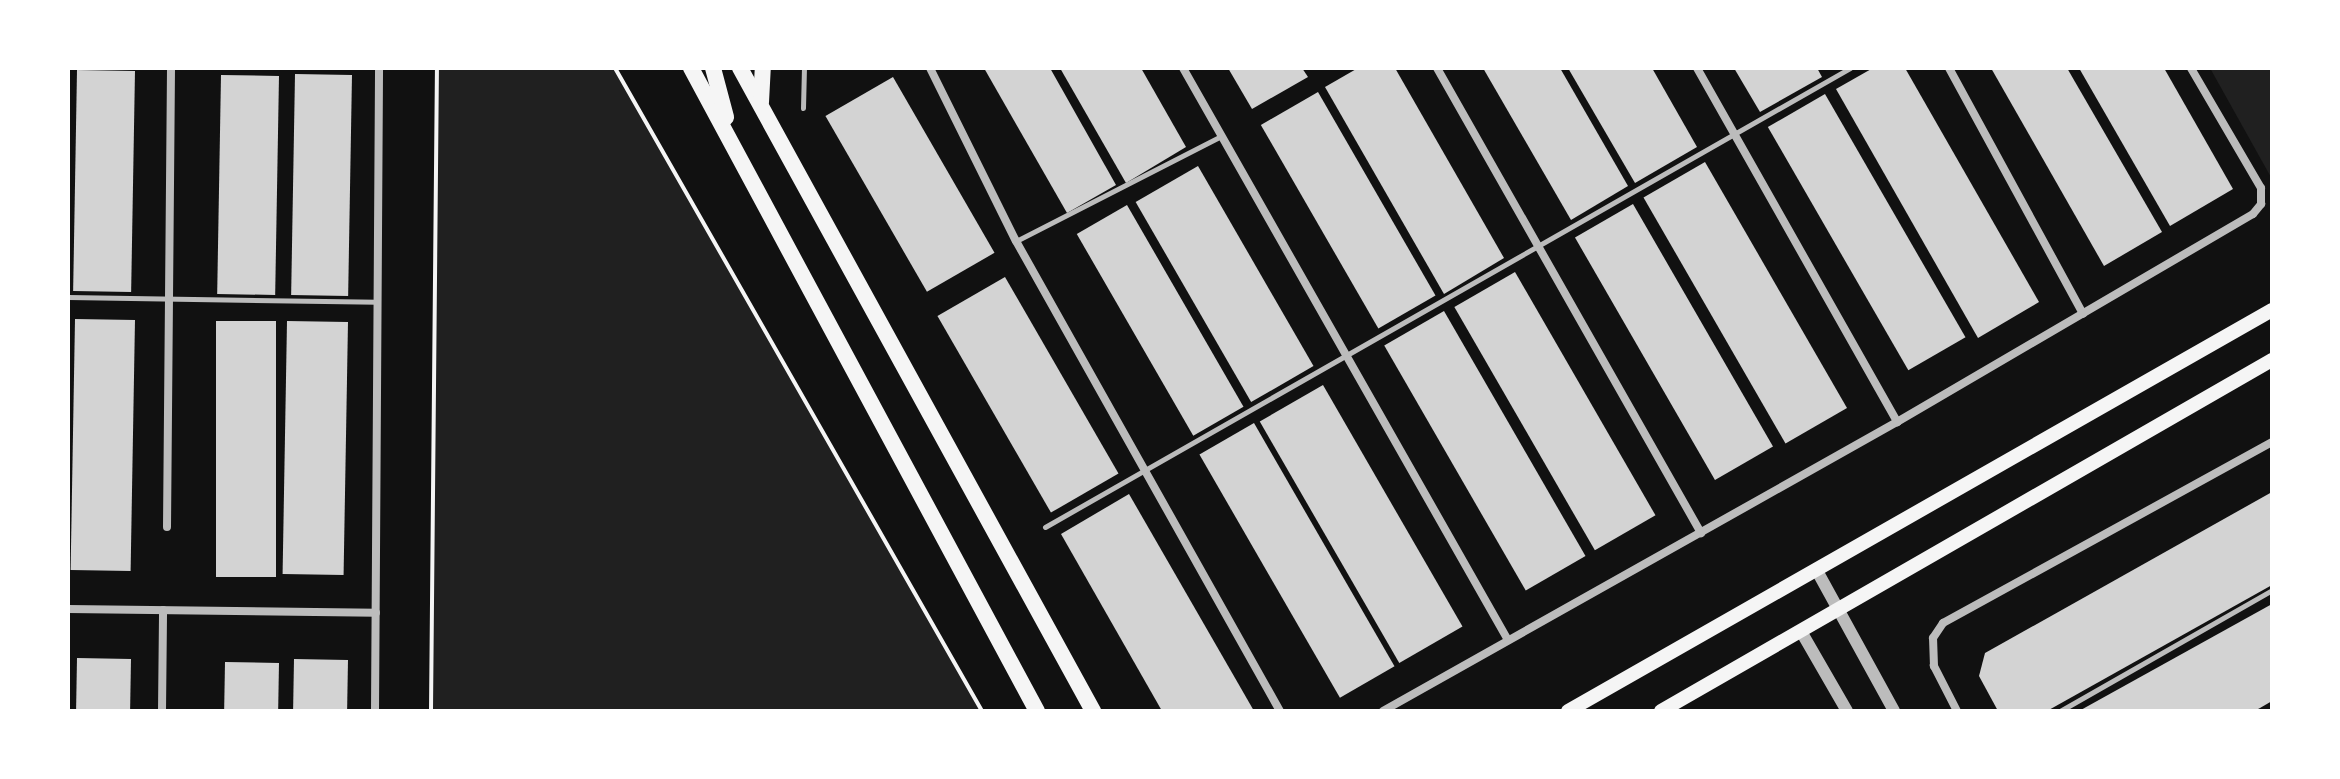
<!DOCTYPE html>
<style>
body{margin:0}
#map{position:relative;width:2340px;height:779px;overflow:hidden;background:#111;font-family:Overpass,sans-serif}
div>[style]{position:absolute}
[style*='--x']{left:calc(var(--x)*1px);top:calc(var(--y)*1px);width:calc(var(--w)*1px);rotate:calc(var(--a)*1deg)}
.green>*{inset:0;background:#202020}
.building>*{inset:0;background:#d3d3d3;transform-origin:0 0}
.path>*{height:4px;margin:-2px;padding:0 2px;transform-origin:2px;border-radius:2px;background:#f5f5f5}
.service>*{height:5px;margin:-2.5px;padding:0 2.5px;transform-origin:2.5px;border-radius:2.5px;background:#bcbcbc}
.minor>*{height:8px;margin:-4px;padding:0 4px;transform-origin:4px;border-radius:4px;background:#bcbcbc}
.tertiary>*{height:12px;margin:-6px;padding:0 6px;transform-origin:6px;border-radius:6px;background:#bcbcbc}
.secondary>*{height:14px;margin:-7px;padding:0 7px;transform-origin:7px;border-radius:7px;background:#f5f5f5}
.primary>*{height:16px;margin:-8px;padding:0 8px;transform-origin:8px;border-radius:8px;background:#f5f5f5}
span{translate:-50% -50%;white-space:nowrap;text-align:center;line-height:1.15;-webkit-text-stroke:8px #fff;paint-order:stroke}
.frame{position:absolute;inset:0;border:70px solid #fff;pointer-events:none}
</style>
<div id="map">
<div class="green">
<div style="clip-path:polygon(437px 68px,615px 68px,982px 711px,431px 711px)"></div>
<div style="clip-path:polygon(2210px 68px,2272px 68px,2272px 179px)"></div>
</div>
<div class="building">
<div style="clip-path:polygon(984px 68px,1050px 68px,1116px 185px,1067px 213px)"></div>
<div style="clip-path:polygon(1060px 68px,1141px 68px,1186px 147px,1126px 183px)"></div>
<div style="clip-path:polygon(1228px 68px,1302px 68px,1308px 77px,1252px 109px)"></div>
<div style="clip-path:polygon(1358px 68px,1395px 68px,1504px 258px,1444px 294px,1325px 87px)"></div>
<div style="clip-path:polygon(1483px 68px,1560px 68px,1628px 186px,1571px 220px)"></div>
<div style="clip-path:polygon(1568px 68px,1652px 68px,1697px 147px,1635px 183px)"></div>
<div style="clip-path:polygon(1734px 68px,1817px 68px,1822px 77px,1760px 112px)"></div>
<div style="clip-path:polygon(1873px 68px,1905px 68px,2039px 302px,1978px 338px,1836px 89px)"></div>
<div style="clip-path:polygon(1991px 68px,2067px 68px,2162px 232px,2104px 266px)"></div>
<div style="clip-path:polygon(2079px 68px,2164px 68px,2233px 189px,2170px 226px)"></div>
<div style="left:77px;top:70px;width:58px;height:221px;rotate:1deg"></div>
<div style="left:295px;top:74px;width:57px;height:221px;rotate:1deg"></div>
<div style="left:221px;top:75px;width:58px;height:219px;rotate:1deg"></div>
<div style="left:893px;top:77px;width:203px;height:78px;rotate:60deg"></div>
<div style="left:1318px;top:92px;width:235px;height:66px;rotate:60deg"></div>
<div style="left:1825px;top:94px;width:281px;height:66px;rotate:60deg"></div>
<div style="left:1705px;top:162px;width:284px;height:71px;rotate:60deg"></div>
<div style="left:1198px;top:166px;width:231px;height:72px;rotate:60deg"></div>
<div style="left:1633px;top:204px;width:280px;height:67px;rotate:60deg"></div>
<div style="left:1127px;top:205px;width:233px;height:58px;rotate:60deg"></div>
<div style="left:1515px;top:272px;width:281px;height:70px;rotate:60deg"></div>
<div style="left:1005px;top:277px;width:227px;height:78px;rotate:60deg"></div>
<div style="left:1444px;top:311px;width:283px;height:69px;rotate:60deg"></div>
<div style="left:75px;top:319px;width:60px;height:251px;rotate:1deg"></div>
<div style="left:216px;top:321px;width:60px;height:256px"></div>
<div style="left:287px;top:321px;width:61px;height:253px;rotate:1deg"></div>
<div style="left:1323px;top:385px;width:279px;height:73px;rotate:60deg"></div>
<div style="left:1254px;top:423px;width:281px;height:63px;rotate:60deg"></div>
<div style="clip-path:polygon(2272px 492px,2272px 585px,2047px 711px,1998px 711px,1979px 676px,1985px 653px)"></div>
<div style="clip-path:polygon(1129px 494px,1231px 671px,1254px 711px,1162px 711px,1061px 534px)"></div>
<div style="clip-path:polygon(2272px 604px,2272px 701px,2260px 708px,2254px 711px,2079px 711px)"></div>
<div style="left:77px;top:658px;width:54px;height:53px;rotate:1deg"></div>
<div style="left:294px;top:659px;width:54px;height:52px;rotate:1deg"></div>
<div style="left:225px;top:662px;width:54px;height:49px;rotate:1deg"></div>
</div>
<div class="path">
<div style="--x:615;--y:68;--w:740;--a:60.28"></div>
<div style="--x:431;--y:711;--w:643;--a:-89.47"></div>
</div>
<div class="service">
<div style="--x:803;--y:108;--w:40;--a:-88.6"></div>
<div style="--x:1016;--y:241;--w:230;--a:-27.1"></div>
<div style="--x:68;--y:297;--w:309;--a:0.9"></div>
<div style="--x:1045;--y:527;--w:927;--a:-29.69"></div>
<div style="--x:2060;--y:711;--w:244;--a:-29.7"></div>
</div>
<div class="minor">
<div style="--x:930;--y:68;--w:193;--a:63.6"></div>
<div style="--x:1016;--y:241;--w:539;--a:60.68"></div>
<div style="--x:1183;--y:68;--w:658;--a:60.4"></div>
<div style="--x:1437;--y:68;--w:535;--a:60.41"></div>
<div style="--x:1697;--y:68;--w:407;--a:60.5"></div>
<div style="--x:1949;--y:68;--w:280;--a:61.4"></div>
<div style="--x:167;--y:527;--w:459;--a:-89.5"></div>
<div style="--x:68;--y:609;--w:308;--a:0.7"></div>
<div style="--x:162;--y:711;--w:101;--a:-89.4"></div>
<div style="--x:375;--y:711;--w:643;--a:-89.64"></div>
<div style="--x:1383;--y:711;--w:590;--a:-29.35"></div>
<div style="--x:1897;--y:422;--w:412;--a:-30.3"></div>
<div style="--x:2253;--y:214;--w:13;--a:-51"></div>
<div style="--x:2261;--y:204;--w:16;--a:-90"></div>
<div style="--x:2261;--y:188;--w:139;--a:-120.3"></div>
<div style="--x:1957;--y:711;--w:51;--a:-117.1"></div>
<div style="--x:1934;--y:666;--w:28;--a:-92"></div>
<div style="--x:1933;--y:638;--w:18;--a:-56"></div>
<div style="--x:1943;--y:623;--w:376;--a:-28.8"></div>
</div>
<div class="tertiary">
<div style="--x:1816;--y:569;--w:162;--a:61.2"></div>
<div style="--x:1802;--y:633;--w:90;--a:60"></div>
</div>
<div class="secondary">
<div style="--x:1568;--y:711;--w:810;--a:-29.67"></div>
<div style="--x:1661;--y:711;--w:705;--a:-29.88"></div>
</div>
<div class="primary">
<div style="--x:691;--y:68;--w:730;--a:61.72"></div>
<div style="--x:713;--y:68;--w:51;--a:75.1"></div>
<div style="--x:740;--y:68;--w:734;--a:61.23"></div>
<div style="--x:761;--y:102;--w:34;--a:-87"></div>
</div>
<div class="frame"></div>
</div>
